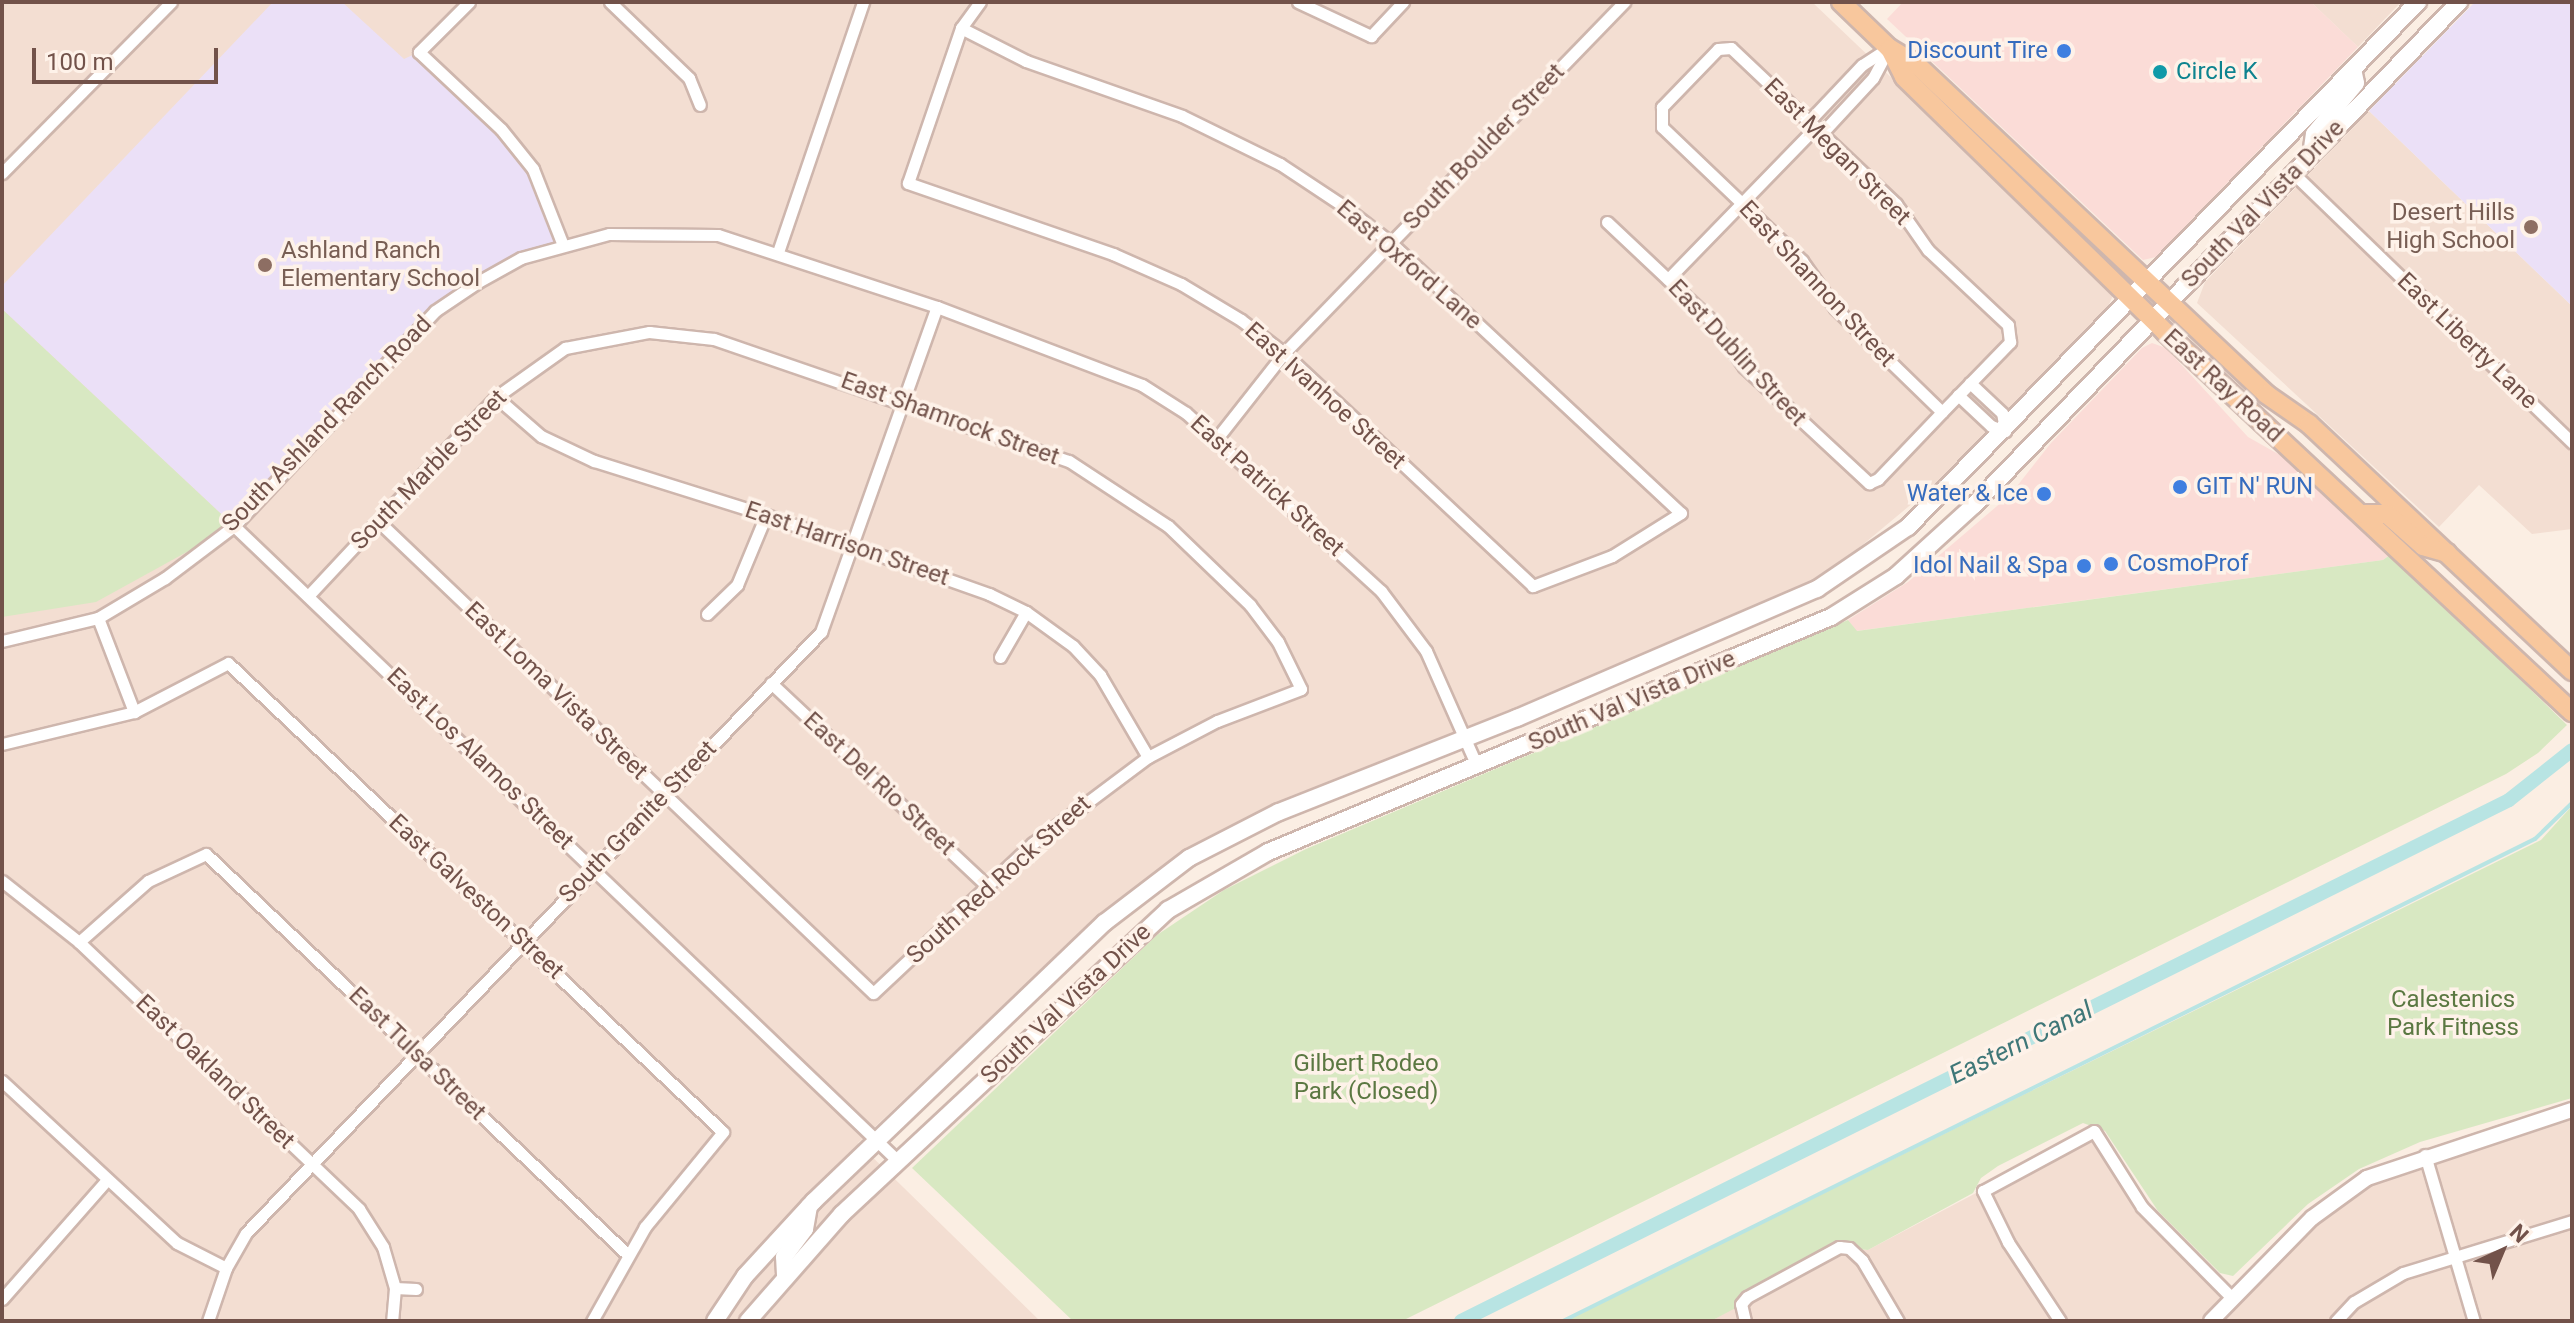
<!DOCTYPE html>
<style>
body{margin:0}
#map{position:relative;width:2574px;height:1323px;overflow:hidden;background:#fbeee3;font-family:Roboto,sans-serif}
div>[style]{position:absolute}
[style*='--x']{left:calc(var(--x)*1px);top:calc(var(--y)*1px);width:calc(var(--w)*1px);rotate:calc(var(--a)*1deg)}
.residential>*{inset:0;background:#f3ded2}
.commercial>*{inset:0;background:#fbdcd7}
.education>*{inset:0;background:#ebe0f7}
.green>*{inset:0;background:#d8e8c2}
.stream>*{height:4px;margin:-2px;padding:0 2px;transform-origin:2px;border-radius:2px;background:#b8e4e3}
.canal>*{height:14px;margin:-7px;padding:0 7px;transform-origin:7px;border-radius:7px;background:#b8e4e3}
.roads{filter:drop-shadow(2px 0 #ceb6ad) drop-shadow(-2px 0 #ceb6ad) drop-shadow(0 2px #ceb6ad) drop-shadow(0 -2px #ceb6ad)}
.minor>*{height:11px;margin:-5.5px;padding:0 5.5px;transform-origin:5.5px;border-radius:5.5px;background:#fff}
.tertiary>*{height:14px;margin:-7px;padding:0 7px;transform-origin:7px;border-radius:7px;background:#fff}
.secondary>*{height:16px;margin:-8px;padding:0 8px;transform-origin:8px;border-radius:8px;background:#fff}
.primary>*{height:18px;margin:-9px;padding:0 9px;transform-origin:9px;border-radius:9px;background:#f8c79d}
.dots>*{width:22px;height:22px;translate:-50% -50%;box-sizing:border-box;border:4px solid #fef2e9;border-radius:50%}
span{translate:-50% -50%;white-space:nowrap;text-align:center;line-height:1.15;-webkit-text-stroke:7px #fef2e9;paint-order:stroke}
.shop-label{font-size:24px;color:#366cbe}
.right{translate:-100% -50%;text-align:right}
.left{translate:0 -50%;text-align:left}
.culture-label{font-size:24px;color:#0d838f}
.street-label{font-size:24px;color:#72524a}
.education-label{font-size:24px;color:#785e54}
.park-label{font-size:24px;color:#5b7842}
.water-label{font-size:26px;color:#3f7778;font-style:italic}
.frame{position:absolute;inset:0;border:4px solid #72524a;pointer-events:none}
.north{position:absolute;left:2462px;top:1211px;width:80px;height:80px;-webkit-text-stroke:6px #fef2e9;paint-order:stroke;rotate:44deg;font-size:22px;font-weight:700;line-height:32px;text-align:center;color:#72524a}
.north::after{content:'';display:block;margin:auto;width:28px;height:36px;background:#72524a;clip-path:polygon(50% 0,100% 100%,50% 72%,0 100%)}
.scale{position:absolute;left:32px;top:48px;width:186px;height:36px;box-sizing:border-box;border:4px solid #72524a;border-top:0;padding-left:10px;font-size:24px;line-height:28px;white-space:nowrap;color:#72524a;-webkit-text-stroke:6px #fef2e9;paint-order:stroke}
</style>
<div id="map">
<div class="residential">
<div style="clip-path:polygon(2px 2px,1812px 2px,2105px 281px,2113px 295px,2108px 307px,1950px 472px,1836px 567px,1786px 596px,1294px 798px,1200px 844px,1157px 871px,1071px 941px,858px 1143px,1040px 1321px,2px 1321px)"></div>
<div style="clip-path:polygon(2311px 2px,2401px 2px,2358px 47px)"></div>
<div style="clip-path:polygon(2369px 111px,2572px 306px,2572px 529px,2532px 534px,2479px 485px,2439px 527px,2197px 303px,2205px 282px)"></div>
<div style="clip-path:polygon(2572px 1111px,2572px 1321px,1711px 1321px,1839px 1247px,1868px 1250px,2094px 1131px,2142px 1207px,2233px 1299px,2343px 1193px)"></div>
</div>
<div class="commercial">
<div style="clip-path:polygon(1903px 2px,2311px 2px,2358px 47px,2156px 257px,2143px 260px,1887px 19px)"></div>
<div style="clip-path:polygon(2152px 343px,2166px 348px,2248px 437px,2287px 459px,2391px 554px,2383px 560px,1856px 631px,1848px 620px,1908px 582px,2010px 495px,2051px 443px,2142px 348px)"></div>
</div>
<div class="education">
<div style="clip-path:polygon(273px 2px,342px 2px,404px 59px,419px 52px,533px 169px,563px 245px,521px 258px,435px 311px,234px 526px,2px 309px,2px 286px)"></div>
<div style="clip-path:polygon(2475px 2px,2572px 2px,2572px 306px,2369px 111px)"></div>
</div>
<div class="green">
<div style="clip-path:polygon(2px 309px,234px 526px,96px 602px,2px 617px)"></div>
<div style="clip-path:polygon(2391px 554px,2567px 725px,2538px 753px,2506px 774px,1402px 1321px,1073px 1321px,912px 1168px,1157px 935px,1224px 890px,1306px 849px,1848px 620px,1857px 631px,2383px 560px)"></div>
<div style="clip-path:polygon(2572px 806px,2572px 1098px,2420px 1142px,2359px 1169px,2308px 1204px,2233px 1276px,2220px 1273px,2158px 1211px,2105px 1131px,2083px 1123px,1998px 1166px,1981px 1178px,1973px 1193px,1868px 1250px,1849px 1248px,1711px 1321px,1564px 1321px,2541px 840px)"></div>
</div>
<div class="stream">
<div style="--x:1563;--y:1321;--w:1085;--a:-26.38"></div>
<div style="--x:2535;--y:839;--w:52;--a:-44.2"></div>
</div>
<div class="canal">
<div style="--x:1461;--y:1321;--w:1170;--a:-26.43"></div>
<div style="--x:2509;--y:800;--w:80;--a:-38.4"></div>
</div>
<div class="roads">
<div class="minor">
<div style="--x:469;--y:2;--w:71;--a:135"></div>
<div style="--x:419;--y:52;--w:112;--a:43.2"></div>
<div style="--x:501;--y:129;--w:51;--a:51.3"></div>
<div style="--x:533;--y:169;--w:82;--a:68.5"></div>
<div style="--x:610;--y:2;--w:110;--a:43.9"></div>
<div style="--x:689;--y:78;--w:29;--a:68"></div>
<div style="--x:1298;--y:2;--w:81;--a:25"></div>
<div style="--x:1371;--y:36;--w:47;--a:-46.7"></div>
<div style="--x:961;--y:28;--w:73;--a:26.9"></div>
<div style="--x:1026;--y:61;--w:165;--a:19.4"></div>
<div style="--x:1182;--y:116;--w:109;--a:26.1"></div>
<div style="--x:1280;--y:164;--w:78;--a:33.5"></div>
<div style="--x:1345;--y:207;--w:58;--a:38"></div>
<div style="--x:1391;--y:243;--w:396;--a:43"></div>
<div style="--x:1681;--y:513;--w:81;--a:148.1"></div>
<div style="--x:1612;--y:556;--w:85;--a:159.2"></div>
<div style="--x:1533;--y:586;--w:341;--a:-136.9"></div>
<div style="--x:1284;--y:353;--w:54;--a:-142.5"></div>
<div style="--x:1241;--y:320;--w:70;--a:-149"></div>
<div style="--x:1181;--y:284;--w:74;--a:-156.2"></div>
<div style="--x:1113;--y:254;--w:217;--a:-160.9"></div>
<div style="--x:908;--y:183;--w:164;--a:-71.1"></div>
<div style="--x:961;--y:28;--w:32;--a:-54"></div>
<div style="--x:1809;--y:121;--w:77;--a:-46.6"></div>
<div style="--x:1862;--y:65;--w:27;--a:-33"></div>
<div style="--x:1822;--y:133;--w:75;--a:-47.2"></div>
<div style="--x:1873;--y:78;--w:34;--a:-62"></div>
<div style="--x:2;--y:173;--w:240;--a:-45.3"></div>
<div style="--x:2293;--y:173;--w:388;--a:44"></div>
<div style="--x:1607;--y:222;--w:144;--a:43.3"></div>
<div style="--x:1712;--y:321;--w:56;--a:55.2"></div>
<div style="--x:1744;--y:367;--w:171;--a:42.9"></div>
<div style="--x:1869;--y:483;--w:10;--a:-24"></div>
<div style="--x:1878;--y:479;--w:93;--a:-46.3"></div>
<div style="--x:1942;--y:412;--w:98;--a:-45.8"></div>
<div style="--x:2010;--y:342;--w:17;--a:-97"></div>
<div style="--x:2008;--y:325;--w:110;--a:-136.8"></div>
<div style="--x:1928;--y:250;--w:56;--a:-124.8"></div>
<div style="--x:1896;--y:204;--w:227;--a:-136.6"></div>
<div style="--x:1731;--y:48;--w:13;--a:176"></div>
<div style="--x:1718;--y:49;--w:81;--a:134"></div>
<div style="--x:1662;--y:107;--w:20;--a:90"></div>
<div style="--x:1662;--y:127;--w:194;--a:43.7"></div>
<div style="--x:1802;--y:261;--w:57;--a:54.9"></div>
<div style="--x:1835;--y:308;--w:149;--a:44.2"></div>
<div style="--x:778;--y:252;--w:264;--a:-71.2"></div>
<div style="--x:1668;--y:279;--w:212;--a:-45.8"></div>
<div style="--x:1958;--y:395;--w:45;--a:43.2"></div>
<div style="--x:1991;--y:426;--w:15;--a:20"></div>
<div style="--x:2005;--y:431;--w:18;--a:-99"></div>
<div style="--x:2002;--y:413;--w:44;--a:-136.8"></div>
<div style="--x:496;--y:397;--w:60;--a:40.9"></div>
<div style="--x:541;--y:436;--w:59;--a:25.3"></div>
<div style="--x:594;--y:461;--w:180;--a:17.4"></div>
<div style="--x:766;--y:515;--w:237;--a:19.5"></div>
<div style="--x:989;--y:594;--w:41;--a:25.9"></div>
<div style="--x:1026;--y:612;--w:58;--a:35.9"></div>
<div style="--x:1073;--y:646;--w:40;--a:47"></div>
<div style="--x:1100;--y:675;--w:95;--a:59.7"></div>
<div style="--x:1218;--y:437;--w:107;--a:-51.8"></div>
<div style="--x:1284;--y:353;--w:489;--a:-45.9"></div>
<div style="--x:234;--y:526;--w:919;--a:43.72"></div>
<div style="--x:308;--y:596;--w:103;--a:-47"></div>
<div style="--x:378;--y:521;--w:171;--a:-46.4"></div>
<div style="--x:496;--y:397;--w:85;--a:-35.4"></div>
<div style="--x:565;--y:348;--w:86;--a:-10.8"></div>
<div style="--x:649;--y:332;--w:65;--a:6.1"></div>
<div style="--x:714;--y:339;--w:375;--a:19"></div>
<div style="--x:1069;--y:461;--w:118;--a:33.3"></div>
<div style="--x:1168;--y:526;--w:114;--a:43.9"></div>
<div style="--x:1250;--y:605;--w:46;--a:52.9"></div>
<div style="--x:1278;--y:642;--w:52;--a:63.9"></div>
<div style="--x:1301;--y:689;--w:90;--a:159.1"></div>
<div style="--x:1217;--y:721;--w:78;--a:152.4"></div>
<div style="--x:1148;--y:757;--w:144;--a:143.2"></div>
<div style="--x:1033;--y:843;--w:219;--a:136.8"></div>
<div style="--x:873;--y:993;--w:684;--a:-136.36"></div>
<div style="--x:707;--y:614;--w:42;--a:-44"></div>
<div style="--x:737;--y:585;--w:76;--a:-67.5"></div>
<div style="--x:98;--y:618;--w:101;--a:69"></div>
<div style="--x:2;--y:641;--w:99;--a:-13.5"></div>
<div style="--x:98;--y:618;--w:78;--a:-30.8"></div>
<div style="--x:165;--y:578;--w:86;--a:-37"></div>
<div style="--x:234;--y:526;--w:294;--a:-46.9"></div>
<div style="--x:435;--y:311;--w:52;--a:-34"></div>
<div style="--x:478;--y:282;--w:49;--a:-29.2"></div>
<div style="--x:521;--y:258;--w:91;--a:-15.3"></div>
<div style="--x:609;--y:234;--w:109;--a:0.5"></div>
<div style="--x:718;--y:235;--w:231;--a:18.2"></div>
<div style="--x:937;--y:307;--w:219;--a:20.8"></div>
<div style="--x:1142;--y:385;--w:52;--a:32.5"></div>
<div style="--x:1186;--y:413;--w:264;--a:42.4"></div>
<div style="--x:1381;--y:591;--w:75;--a:53.1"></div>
<div style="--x:1426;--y:651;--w:126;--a:66.1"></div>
<div style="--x:1000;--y:657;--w:52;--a:-60"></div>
<div style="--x:771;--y:683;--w:296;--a:43.2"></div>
<div style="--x:2;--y:744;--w:136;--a:-13.6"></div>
<div style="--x:134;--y:712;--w:106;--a:-27.5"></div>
<div style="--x:228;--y:663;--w:682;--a:43.46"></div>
<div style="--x:723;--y:1132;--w:123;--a:129.4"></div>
<div style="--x:645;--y:1227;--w:108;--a:119.4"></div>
<div style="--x:2;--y:881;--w:98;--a:38.4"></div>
<div style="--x:79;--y:942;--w:387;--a:43.6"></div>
<div style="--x:359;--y:1209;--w:45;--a:57.7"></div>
<div style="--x:383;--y:1247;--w:43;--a:73.7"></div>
<div style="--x:395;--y:1288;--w:33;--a:95"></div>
<div style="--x:79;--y:942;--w:92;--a:-41.5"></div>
<div style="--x:148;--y:881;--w:64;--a:-25"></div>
<div style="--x:206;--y:854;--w:582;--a:43.54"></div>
<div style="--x:2;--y:1081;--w:238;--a:42.8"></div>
<div style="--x:177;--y:1243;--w:55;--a:27"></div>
<div style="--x:2425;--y:1155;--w:173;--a:73.6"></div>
<div style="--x:395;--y:1288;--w:21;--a:3"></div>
<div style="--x:2;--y:1299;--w:156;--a:-48.6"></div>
<div style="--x:208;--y:1321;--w:56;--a:-71.2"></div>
<div style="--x:226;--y:1268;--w:40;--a:-60.3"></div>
<div style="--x:246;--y:1233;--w:832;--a:-46.27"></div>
<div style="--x:821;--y:632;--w:345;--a:-70.4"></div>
<div style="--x:1745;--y:1321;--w:17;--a:-103"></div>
<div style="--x:1741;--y:1304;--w:9;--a:-49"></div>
<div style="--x:1747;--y:1297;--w:105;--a:-28.5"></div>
<div style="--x:1839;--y:1247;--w:10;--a:6"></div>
<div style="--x:1849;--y:1248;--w:18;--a:43"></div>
<div style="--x:1862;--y:1260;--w:71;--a:59.5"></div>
<div style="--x:2060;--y:1321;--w:95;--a:-123.4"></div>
<div style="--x:2008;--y:1242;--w:57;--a:-116.1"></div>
<div style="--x:1983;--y:1191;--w:126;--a:-28.4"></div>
<div style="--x:2094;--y:1131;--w:90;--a:57.7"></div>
<div style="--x:2142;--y:1207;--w:129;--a:45.3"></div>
<div style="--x:2336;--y:1321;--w:26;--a:-47"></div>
<div style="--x:2354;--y:1302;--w:57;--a:-30.6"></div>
<div style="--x:2403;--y:1273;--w:177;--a:-17.1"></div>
</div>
<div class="tertiary">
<div style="--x:2211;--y:1321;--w:144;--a:-45.6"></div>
<div style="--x:2312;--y:1218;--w:68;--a:-36"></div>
<div style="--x:2367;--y:1178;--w:216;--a:-18.4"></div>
</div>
<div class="secondary">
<div style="--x:2311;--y:155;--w:21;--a:-82"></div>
<div style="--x:2314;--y:134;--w:66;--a:-50.5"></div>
<div style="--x:2356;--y:83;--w:14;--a:-102"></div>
<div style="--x:785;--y:1275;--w:18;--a:-93"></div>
<div style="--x:784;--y:1257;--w:35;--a:-53"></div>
<div style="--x:805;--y:1229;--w:23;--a:-80"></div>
<div style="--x:715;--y:1321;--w:54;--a:-56.3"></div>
<div style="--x:745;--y:1276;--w:102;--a:-47.4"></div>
<div style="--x:814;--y:1201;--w:402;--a:-43.8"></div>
<div style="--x:1104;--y:923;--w:107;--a:-37.4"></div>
<div style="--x:1189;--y:858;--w:101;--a:-27.1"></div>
<div style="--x:1279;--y:812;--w:256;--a:-21.6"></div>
<div style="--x:1517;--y:718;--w:327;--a:-23.3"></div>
<div style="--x:1817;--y:589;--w:110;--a:-34.3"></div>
<div style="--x:1908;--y:527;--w:732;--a:-45.83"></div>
<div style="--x:748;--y:1321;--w:142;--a:-48.7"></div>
<div style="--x:842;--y:1214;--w:446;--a:-43"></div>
<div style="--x:1168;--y:910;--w:116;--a:-30.1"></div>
<div style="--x:1268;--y:852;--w:610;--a:-22.66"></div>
<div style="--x:1831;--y:617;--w:77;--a:-32.2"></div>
<div style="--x:1896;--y:576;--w:105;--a:-42.3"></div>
<div style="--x:1974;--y:505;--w:699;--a:-46.04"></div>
</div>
<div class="primary">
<div style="--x:1841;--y:2;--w:66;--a:43.8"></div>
<div style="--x:1889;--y:48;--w:31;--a:31"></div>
<div style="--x:1916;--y:64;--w:481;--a:43.3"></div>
<div style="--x:2266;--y:394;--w:52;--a:34.9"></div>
<div style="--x:2309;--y:424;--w:361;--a:43.2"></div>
<div style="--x:1890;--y:49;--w:31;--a:63"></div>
<div style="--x:1904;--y:77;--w:365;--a:44.3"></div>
<div style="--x:2165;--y:332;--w:557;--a:43.04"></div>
<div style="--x:2364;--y:514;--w:23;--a:0"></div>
<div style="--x:2387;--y:514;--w:48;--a:41.6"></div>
<div style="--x:2423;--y:546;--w:25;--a:16"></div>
</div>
</div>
<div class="dots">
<div style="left:2064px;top:51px;background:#3f7fe0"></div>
<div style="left:2160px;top:72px;background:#0f9aa8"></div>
<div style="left:2531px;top:227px;background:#8d6e63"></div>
<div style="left:265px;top:265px;background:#8d6e63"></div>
<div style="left:2180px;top:487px;background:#3f7fe0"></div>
<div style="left:2044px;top:494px;background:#3f7fe0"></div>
<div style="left:2111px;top:564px;background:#3f7fe0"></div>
<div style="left:2084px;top:566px;background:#3f7fe0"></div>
</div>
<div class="shop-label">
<span class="right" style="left:2048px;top:51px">Discount Tire</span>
<span class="left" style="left:2196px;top:487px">GIT N' RUN</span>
<span class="right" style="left:2028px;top:494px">Water &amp; Ice</span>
<span class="left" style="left:2127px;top:564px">CosmoProf</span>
<span class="right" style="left:2068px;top:566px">Idol Nail &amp; Spa</span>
</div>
<div class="culture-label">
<span class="left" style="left:2176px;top:72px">Circle K</span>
</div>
<div class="street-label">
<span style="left:1484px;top:147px;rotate:-46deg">South Boulder Street</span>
<span style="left:1837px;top:152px;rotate:45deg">East Megan Street</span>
<span style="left:2263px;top:204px;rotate:-46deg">South Val Vista Drive</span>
<span style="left:1409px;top:265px;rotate:41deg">East Oxford Lane</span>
<span style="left:1817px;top:284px;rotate:47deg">East Shannon Street</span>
<span style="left:2467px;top:341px;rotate:44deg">East Liberty Lane</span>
<span style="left:1737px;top:353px;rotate:47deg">East Dublin Street</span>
<span style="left:2223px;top:386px;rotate:43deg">East Ray Road</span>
<span style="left:1325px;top:396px;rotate:42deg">East Ivanhoe Street</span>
<span style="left:950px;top:419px;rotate:20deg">East Shamrock Street</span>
<span style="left:327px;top:424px;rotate:-46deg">South Ashland Ranch Road</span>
<span style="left:429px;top:470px;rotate:-46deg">South Marble Street</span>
<span style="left:1267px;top:486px;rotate:42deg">East Patrick Street</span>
<span style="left:847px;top:544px;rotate:19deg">East Harrison Street</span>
<span style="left:556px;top:691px;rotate:44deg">East Loma Vista Street</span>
<span style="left:1632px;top:701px;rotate:-23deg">South Val Vista Drive</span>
<span style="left:480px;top:759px;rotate:44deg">East Los Alamos Street</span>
<span style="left:879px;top:784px;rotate:43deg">East Del Rio Street</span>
<span style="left:638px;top:822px;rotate:-46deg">South Granite Street</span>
<span style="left:999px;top:880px;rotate:-42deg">South Red Rock Street</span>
<span style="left:476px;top:897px;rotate:43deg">East Galveston Street</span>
<span style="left:1066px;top:1004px;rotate:-43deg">South Val Vista Drive</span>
<span style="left:417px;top:1054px;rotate:44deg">East Tulsa Street</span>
<span style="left:215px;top:1072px;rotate:44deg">East Oakland Street</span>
</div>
<div class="education-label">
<span class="right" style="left:2515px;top:227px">Desert Hills<br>High School</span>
<span class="left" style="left:281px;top:265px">Ashland Ranch<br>Elementary School</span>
</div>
<div class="park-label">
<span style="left:2453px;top:1014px">Calestenics<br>Park Fitness</span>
<span style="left:1366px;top:1078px">Gilbert Rodeo<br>Park (Closed)</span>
</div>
<div class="water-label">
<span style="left:2021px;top:1043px;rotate:-26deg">Eastern Canal</span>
</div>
<div class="frame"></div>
<div class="north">N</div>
<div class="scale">100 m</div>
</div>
